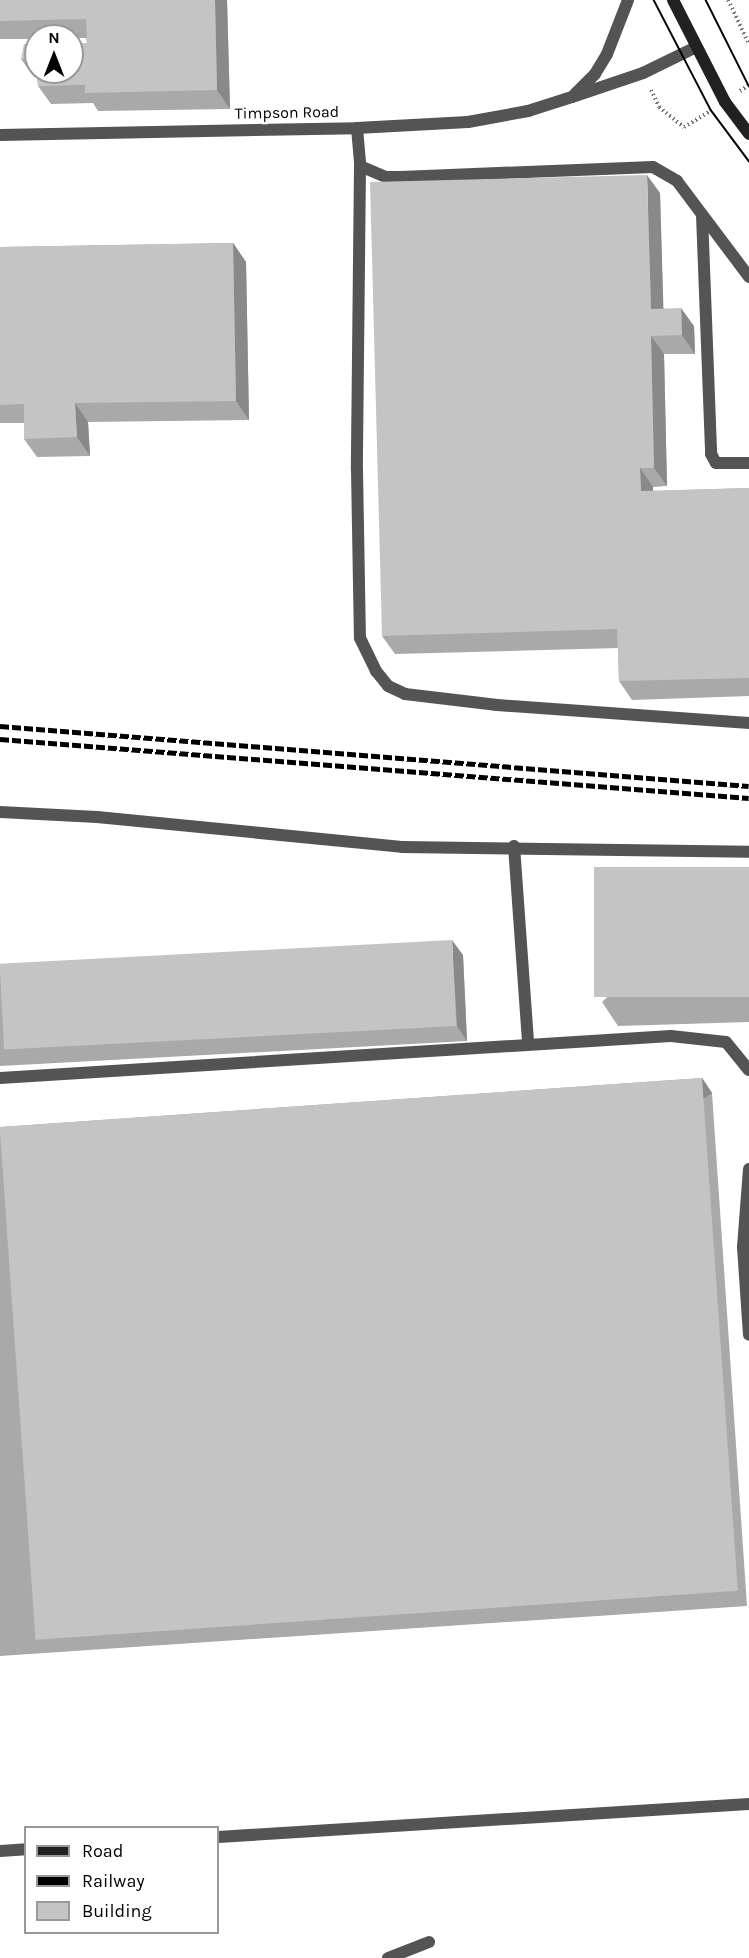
<!DOCTYPE html>
<style>
body{margin:0}
#map{position:relative;width:749px;height:1958px;overflow:hidden;background:#fff;font-family:Karla,sans-serif}
div>[style]{position:absolute}
[style*='--x']{left:calc(var(--x)*1px);top:calc(var(--y)*1px);width:calc(var(--w)*1px);rotate:calc(var(--a)*1deg)}
.path>*{height:4px;margin-top:-2px;transform-origin:0;background:repeating-linear-gradient(90deg,#767676 0 1.5px,transparent 0 4.5px)}
.lane>*{height:12px;margin:-6px;padding:0 6px;transform-origin:6px;border-radius:6px;background:#545454}
.street>*{height:12px;margin:-6px;padding:0 6px;transform-origin:6px;border-radius:6px;background:#545454}
.secondary>*{height:12px;margin:-6px;padding:0 6px;transform-origin:6px;border-radius:6px;background:#212121}
.tram>*{height:1.5px;margin:-0.75px;padding:0 0.75px;transform-origin:0.75px;border-radius:0.75px;background:#000}
.rail>*{height:4.5px;margin-top:-2.25px;transform-origin:0;background:repeating-linear-gradient(90deg,#000 0 9px,transparent 0 12px)}
.wall>*{inset:0;background:#a9a9a9}
.shaded-wall>*{inset:0;background:#898989;transform-origin:0 0}
.building>*{inset:0;background:#c4c4c4;transform-origin:0 0}
span{translate:-50% -50%;white-space:nowrap;text-align:center;line-height:1.15;-webkit-text-stroke:4.5px #fff;paint-order:stroke}
.street-label{font-size:16px;color:#000}
.legend{position:absolute;left:24px;top:1826px;width:195px;height:108px;box-sizing:border-box;background:#fff;border:2px solid #999;margin:0;padding:8px 10px;list-style:none;font-size:18px;color:#000}
.legend li{display:flex;align-items:center;gap:12px;height:30px}
.legend b{width:30px;border:2px solid #999}
.north{position:absolute;left:24px;top:24px;width:60px;height:60px;box-sizing:border-box;background:#fff;border:2px solid #999;border-radius:50%;rotate:0deg;font-size:16px;font-weight:700;line-height:24px;text-align:center;color:#000}
.north::after{content:'';display:block;margin:auto;width:21px;height:27px;background:#000;clip-path:polygon(50% 0,100% 100%,50% 72%,0 100%)}
</style>
<div id="map">
<div class="path">
<div style="--x:728;--y:0;--w:49;--a:64.5"></div>
<div style="--x:651;--y:90;--w:19;--a:65"></div>
<div style="--x:659;--y:107;--w:32;--a:39"></div>
<div style="--x:684;--y:127;--w:29;--a:-31"></div>
<div style="--x:740;--y:91;--w:11;--a:-34"></div>
</div>
<div class="lane">
<div style="--x:357;--y:128;--w:38;--a:85"></div>
<div style="--x:360;--y:166;--w:304;--a:90.6"></div>
<div style="--x:357;--y:470;--w:168;--a:89"></div>
<div style="--x:360;--y:638;--w:37;--a:64"></div>
<div style="--x:376;--y:671;--w:19;--a:51"></div>
<div style="--x:388;--y:686;--w:19;--a:25"></div>
<div style="--x:405;--y:694;--w:93;--a:6.8"></div>
<div style="--x:497;--y:705;--w:253;--a:4.1"></div>
<div style="--x:360;--y:166;--w:28;--a:23"></div>
<div style="--x:386;--y:177;--w:15;--a:0"></div>
<div style="--x:401;--y:177;--w:252;--a:-2.3"></div>
<div style="--x:653;--y:167;--w:28;--a:30"></div>
<div style="--x:677;--y:181;--w:120;--a:53.1"></div>
<div style="--x:702;--y:215;--w:239;--a:87.8"></div>
<div style="--x:711;--y:454;--w:10;--a:61"></div>
<div style="--x:716;--y:463;--w:33;--a:0"></div>
<div style="--x:0;--y:812;--w:97;--a:3"></div>
<div style="--x:97;--y:817;--w:306;--a:5.6"></div>
<div style="--x:402;--y:847;--w:347;--a:0.8"></div>
<div style="--x:514;--y:846;--w:197;--a:85.9"></div>
<div style="--x:0;--y:1078;--w:672;--a:-3.58"></div>
<div style="--x:671;--y:1036;--w:55;--a:6.2"></div>
<div style="--x:726;--y:1042;--w:36;--a:51"></div>
<div style="--x:749;--y:1169;--w:78;--a:94.4"></div>
<div style="--x:743;--y:1247;--w:88;--a:86.1"></div>
<div style="--x:218;--y:1837;--w:532;--a:-3.56"></div>
<div style="--x:0;--y:1851;--w:26;--a:-4"></div>
<div style="--x:388;--y:1958;--w:44;--a:-21.3"></div>
</div>
<div class="street">
<div style="--x:575;--y:94;--w:28;--a:-45"></div>
<div style="--x:595;--y:74;--w:23;--a:-59"></div>
<div style="--x:607;--y:54;--w:58;--a:-68.7"></div>
<div style="--x:0;--y:135;--w:357;--a:-1.1"></div>
<div style="--x:357;--y:128;--w:111;--a:-3.1"></div>
<div style="--x:468;--y:122;--w:61;--a:-10.4"></div>
<div style="--x:528;--y:111;--w:46;--a:-17.7"></div>
<div style="--x:572;--y:97;--w:75;--a:-18.7"></div>
<div style="--x:643;--y:73;--w:59;--a:-26.1"></div>
</div>
<div class="secondary">
<div style="--x:673;--y:0;--w:114;--a:63"></div>
<div style="--x:725;--y:102;--w:40;--a:53"></div>
</div>
<div class="tram">
<div style="--x:654;--y:0;--w:124;--a:62.6"></div>
<div style="--x:711;--y:110;--w:64;--a:53.3"></div>
<div style="--x:706;--y:0;--w:96;--a:63.4"></div>
</div>
<div class="rail">
<div style="--x:0;--y:726;--w:751;--a:4.58"></div>
<div style="--x:0;--y:739;--w:751;--a:4.5"></div>
</div>
<div class="wall">
<div style="clip-path:polygon(0 0,227px 0,230px 109px,98px 111px,93px 103px,51px 104px,38px 86px,37px 77px,34px 77px,21px 59px,36px 44px,36px 72px,72px 72px,87px 43px,86px 38px,72px 38px,72px 36px,36px 36px,36px 39px,0 39px)"></div>
<div style="clip-path:polygon(660px 193px,663px 308px,694px 326px,695px 354px,664px 354px,667px 486px,653px 487px,653px 491px,749px 488px,749px 696px,632px 700px,619px 681px,618px 648px,395px 654px,382px 636px)"></div>
<div style="clip-path:polygon(233px 243px,246px 262px,249px 420px,88px 422px,90px 456px,37px 457px,24px 439px,24px 423px,0 423px,0 247px)"></div>
<div style="clip-path:polygon(749px 867px,749px 1022px,618px 1026px,602px 1002px)"></div>
<div style="clip-path:polygon(463px 955px,467px 1041px,0 1066px,0 964px)"></div>
<div style="clip-path:polygon(702px 1078px,712px 1093px,747px 1606px,0 1656px,0 1127px)"></div>
</div>
<div class="shaded-wall">
<div style="clip-path:polygon(215px 0,227px 0,230px 109px,217px 90px)"></div>
<div style="clip-path:polygon(647px 175px,660px 193px,664px 327px,651px 309px)"></div>
<div style="clip-path:polygon(233px 243px,246px 262px,249px 420px,236px 401px)"></div>
<div style="clip-path:polygon(681px 308px,694px 326px,695px 354px,682px 335px)"></div>
<div style="clip-path:polygon(651px 336px,664px 354px,667px 486px,654px 468px)"></div>
<div style="clip-path:polygon(75px 403px,88px 422px,90px 456px,77px 437px)"></div>
<div style="clip-path:polygon(640px 468px,653px 487px,654px 510px,641px 491px)"></div>
<div style="clip-path:polygon(452px 940px,463px 955px,467px 1041px,457px 1026px)"></div>
<div style="left:702px;top:1078px;width:18px;height:514px;rotate:56deg"></div>
</div>
<div class="building">
<div style="clip-path:polygon(0 0,215px 0,217px 90px,85px 93px,85px 85px,38px 86px,37px 72px,72px 72px,72px 43px,87px 43px,86px 19px,0 21px)"></div>
<div style="clip-path:polygon(24px 44px,36px 44px,36px 59px,21px 59px)"></div>
<div style="clip-path:polygon(647px 175px,651px 309px,681px 308px,682px 335px,651px 336px,654px 468px,640px 468px,641px 491px,749px 488px,749px 678px,619px 681px,617px 629px,382px 636px,370px 182px)"></div>
<div style="clip-path:polygon(233px 243px,236px 401px,75px 403px,77px 437px,24px 439px,24px 404px,0 405px,0 247px)"></div>
<div style="left:749px;top:867px;width:130px;height:155px;rotate:90deg"></div>
<div style="left:452px;top:940px;width:86px;height:453px;rotate:87deg"></div>
<div style="left:702px;top:1078px;width:514px;height:704px;rotate:86deg"></div>
</div>
<div class="street-label">
<span style="left:287px;top:113px;rotate:-1deg">Timpson Road</span>
</div>
<ul class="legend">
<li><b style="height:8px;background:#212121"></b>Road</li>
<li><b style="height:8px;background:#000"></b>Railway</li>
<li><b style="height:16px;background:#c4c4c4"></b>Building</li>
</ul>
<div class="north">N</div>
</div>
